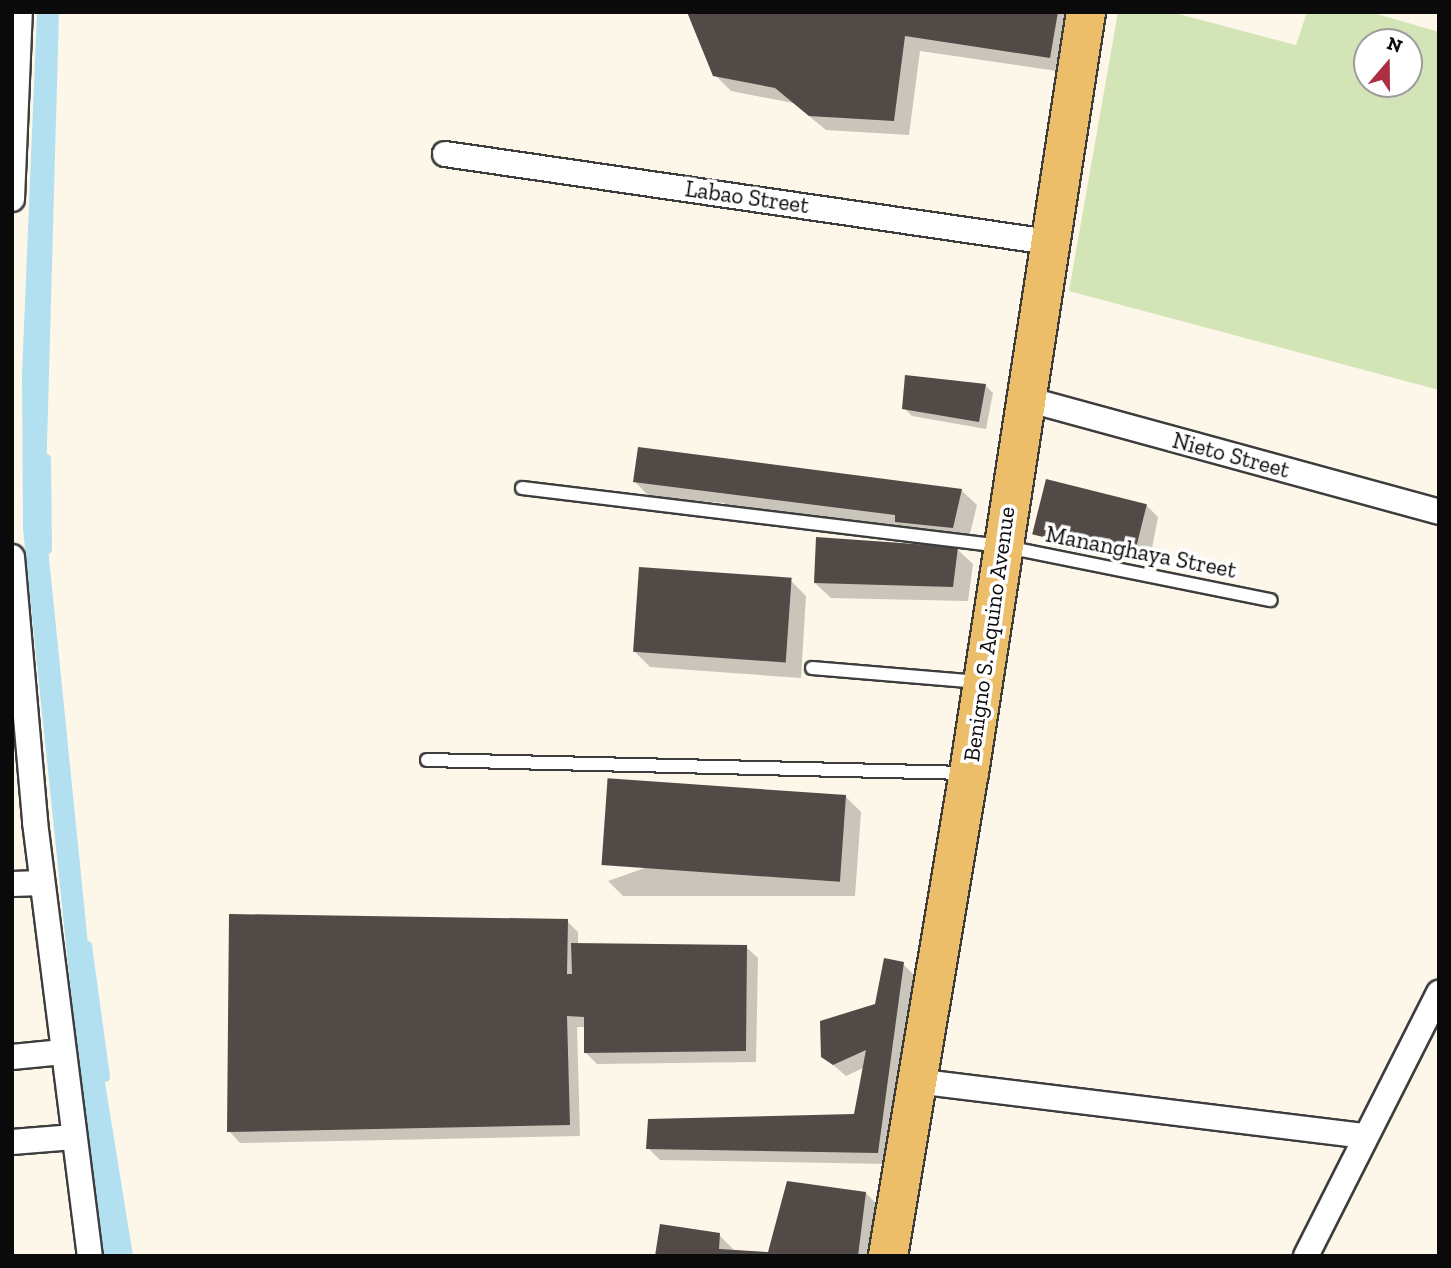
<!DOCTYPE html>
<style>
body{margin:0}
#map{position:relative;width:1451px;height:1268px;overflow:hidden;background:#fdf7e9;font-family:"Zilla Slab",serif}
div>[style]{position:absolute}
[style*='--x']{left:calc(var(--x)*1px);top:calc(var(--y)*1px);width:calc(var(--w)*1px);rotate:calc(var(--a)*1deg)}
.green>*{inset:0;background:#d3e4b6}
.water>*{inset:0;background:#b2e0f0}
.shadow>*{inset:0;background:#0003}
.stream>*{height:9px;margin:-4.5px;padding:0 4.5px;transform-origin:4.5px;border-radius:4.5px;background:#b2e0f0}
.building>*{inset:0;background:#514a47;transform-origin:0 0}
.roads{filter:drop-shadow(2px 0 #3d3d3d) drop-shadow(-2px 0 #3d3d3d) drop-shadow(0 2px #3d3d3d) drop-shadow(0 -2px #3d3d3d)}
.lane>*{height:12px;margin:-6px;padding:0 6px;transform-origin:6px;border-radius:6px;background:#fff}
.street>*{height:24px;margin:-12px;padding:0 12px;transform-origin:12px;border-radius:12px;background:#fff}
.primary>*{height:38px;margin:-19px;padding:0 19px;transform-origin:19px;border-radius:19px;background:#edbe69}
span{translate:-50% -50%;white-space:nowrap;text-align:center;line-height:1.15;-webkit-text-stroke:7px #fff;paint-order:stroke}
.street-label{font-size:23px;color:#0a0a0a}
.frame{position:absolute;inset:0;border:14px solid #0a0a0a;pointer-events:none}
.north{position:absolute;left:1353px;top:28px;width:70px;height:70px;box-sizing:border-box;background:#fff;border:2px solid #9d9d9d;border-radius:50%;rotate:20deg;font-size:19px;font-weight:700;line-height:28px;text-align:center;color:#0a0a0a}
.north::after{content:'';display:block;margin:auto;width:24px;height:32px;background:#ad2f43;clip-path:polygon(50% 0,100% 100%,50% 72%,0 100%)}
</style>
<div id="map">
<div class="green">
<div style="clip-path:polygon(evenodd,1118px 12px,1171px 12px,1296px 45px,1307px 12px,1370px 12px,1439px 32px,1439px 390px,1069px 291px,1118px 12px,1367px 42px,1409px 42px,1409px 84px,1367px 84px,1367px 42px)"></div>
</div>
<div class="water">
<div style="clip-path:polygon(37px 12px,59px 12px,45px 518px,97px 1033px,133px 1256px,103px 1256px,86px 1138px,23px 529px,22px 374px)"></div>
</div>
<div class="shadow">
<div style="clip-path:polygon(690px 12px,1075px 12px,1064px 72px,920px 51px,909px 135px,826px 130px,793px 103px,731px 91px,715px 75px)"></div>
<div style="clip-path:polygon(986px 386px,993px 393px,986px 429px,912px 416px,904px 408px)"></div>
<div style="clip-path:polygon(634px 481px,961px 490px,977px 505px,968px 542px,731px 510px,724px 503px,650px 497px)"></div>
<div style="clip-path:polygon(1146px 505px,1158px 517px,1149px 564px,1050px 546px,1039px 534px)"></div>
<div style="clip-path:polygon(957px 549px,973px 564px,968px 601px,831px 598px,815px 583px)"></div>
<div style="clip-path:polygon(791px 581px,806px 596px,801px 678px,650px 667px,635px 652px)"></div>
<div style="clip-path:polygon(846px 797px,861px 812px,855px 896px,623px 896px,608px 881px)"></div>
<div style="clip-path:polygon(567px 921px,578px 932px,578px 945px,746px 947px,758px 958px,756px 1062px,597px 1064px,585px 1052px,585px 1027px,577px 1027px,580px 1136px,240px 1143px,229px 1131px)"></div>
<div style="clip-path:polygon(903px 964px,915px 976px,889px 1164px,660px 1160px,648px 1148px,856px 1115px,865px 1067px,846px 1076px,823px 1056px,877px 1006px)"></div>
<div style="clip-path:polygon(866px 1193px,881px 1209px,875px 1256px,656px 1256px,719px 1235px,734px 1250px,769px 1254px)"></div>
</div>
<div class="stream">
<div style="--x:46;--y:458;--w:91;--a:89.4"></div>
<div style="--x:87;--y:945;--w:133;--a:82.2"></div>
</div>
<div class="building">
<div style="clip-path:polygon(687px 12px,1058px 12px,1050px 58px,905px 36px,894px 121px,809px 116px,775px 88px,713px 76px)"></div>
<div style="clip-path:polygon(905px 375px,986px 384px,979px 422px,902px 409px)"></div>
<div style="clip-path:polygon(638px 447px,962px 489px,953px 528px,895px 522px,895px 515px,633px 482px)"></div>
<div style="left:1046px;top:479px;width:104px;height:57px;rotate:14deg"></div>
<div style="clip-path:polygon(816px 537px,958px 547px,953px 587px,814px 583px)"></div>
<div style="left:639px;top:567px;width:153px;height:85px;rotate:4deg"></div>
<div style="left:846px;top:795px;width:87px;height:239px;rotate:94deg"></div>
<div style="clip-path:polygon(229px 914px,568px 919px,567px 974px,572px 974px,571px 943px,747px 945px,746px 1051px,584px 1053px,584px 1017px,567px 1016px,570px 1125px,227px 1132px)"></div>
<div style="clip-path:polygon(884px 958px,904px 962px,878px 1153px,646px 1149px,648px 1119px,854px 1114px,866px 1050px,833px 1065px,821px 1057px,820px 1021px,875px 1004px)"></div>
<div style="clip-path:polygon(787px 1181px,866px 1192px,858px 1256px,655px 1256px,660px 1224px,720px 1233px,719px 1249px,768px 1252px)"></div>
</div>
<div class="roads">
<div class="lane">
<div style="--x:522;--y:488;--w:483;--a:6.9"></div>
<div style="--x:1002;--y:546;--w:274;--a:11.4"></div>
<div style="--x:812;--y:668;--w:168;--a:4.8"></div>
<div style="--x:427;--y:760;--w:538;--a:1.38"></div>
</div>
<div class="street">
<div style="--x:445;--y:154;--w:610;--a:8.29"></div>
<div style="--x:12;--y:199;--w:187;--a:-87.6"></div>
<div style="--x:1023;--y:398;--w:431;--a:15.3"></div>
<div style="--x:12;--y:557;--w:266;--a:85"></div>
<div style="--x:35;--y:822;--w:437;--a:82.8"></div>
<div style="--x:12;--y:884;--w:30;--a:-2"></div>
<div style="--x:12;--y:1057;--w:51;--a:-5.6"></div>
<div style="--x:916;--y:1081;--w:453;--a:7"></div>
<div style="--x:12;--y:1142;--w:62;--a:-4.6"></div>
<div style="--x:1306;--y:1256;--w:295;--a:-63.2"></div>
</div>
<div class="primary">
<div style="--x:888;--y:1256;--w:490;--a:-80.5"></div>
<div style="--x:969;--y:773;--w:770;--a:-81.26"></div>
</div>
</div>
<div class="street-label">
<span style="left:747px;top:197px;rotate:8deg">Labao Street</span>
<span style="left:1231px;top:455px;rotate:15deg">Nieto Street</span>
<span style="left:1141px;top:552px;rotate:11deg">Mananghaya Street</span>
<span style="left:989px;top:634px;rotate:-82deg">Benigno S. Aquino Avenue</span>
</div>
<div class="frame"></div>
<div class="north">N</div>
</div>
